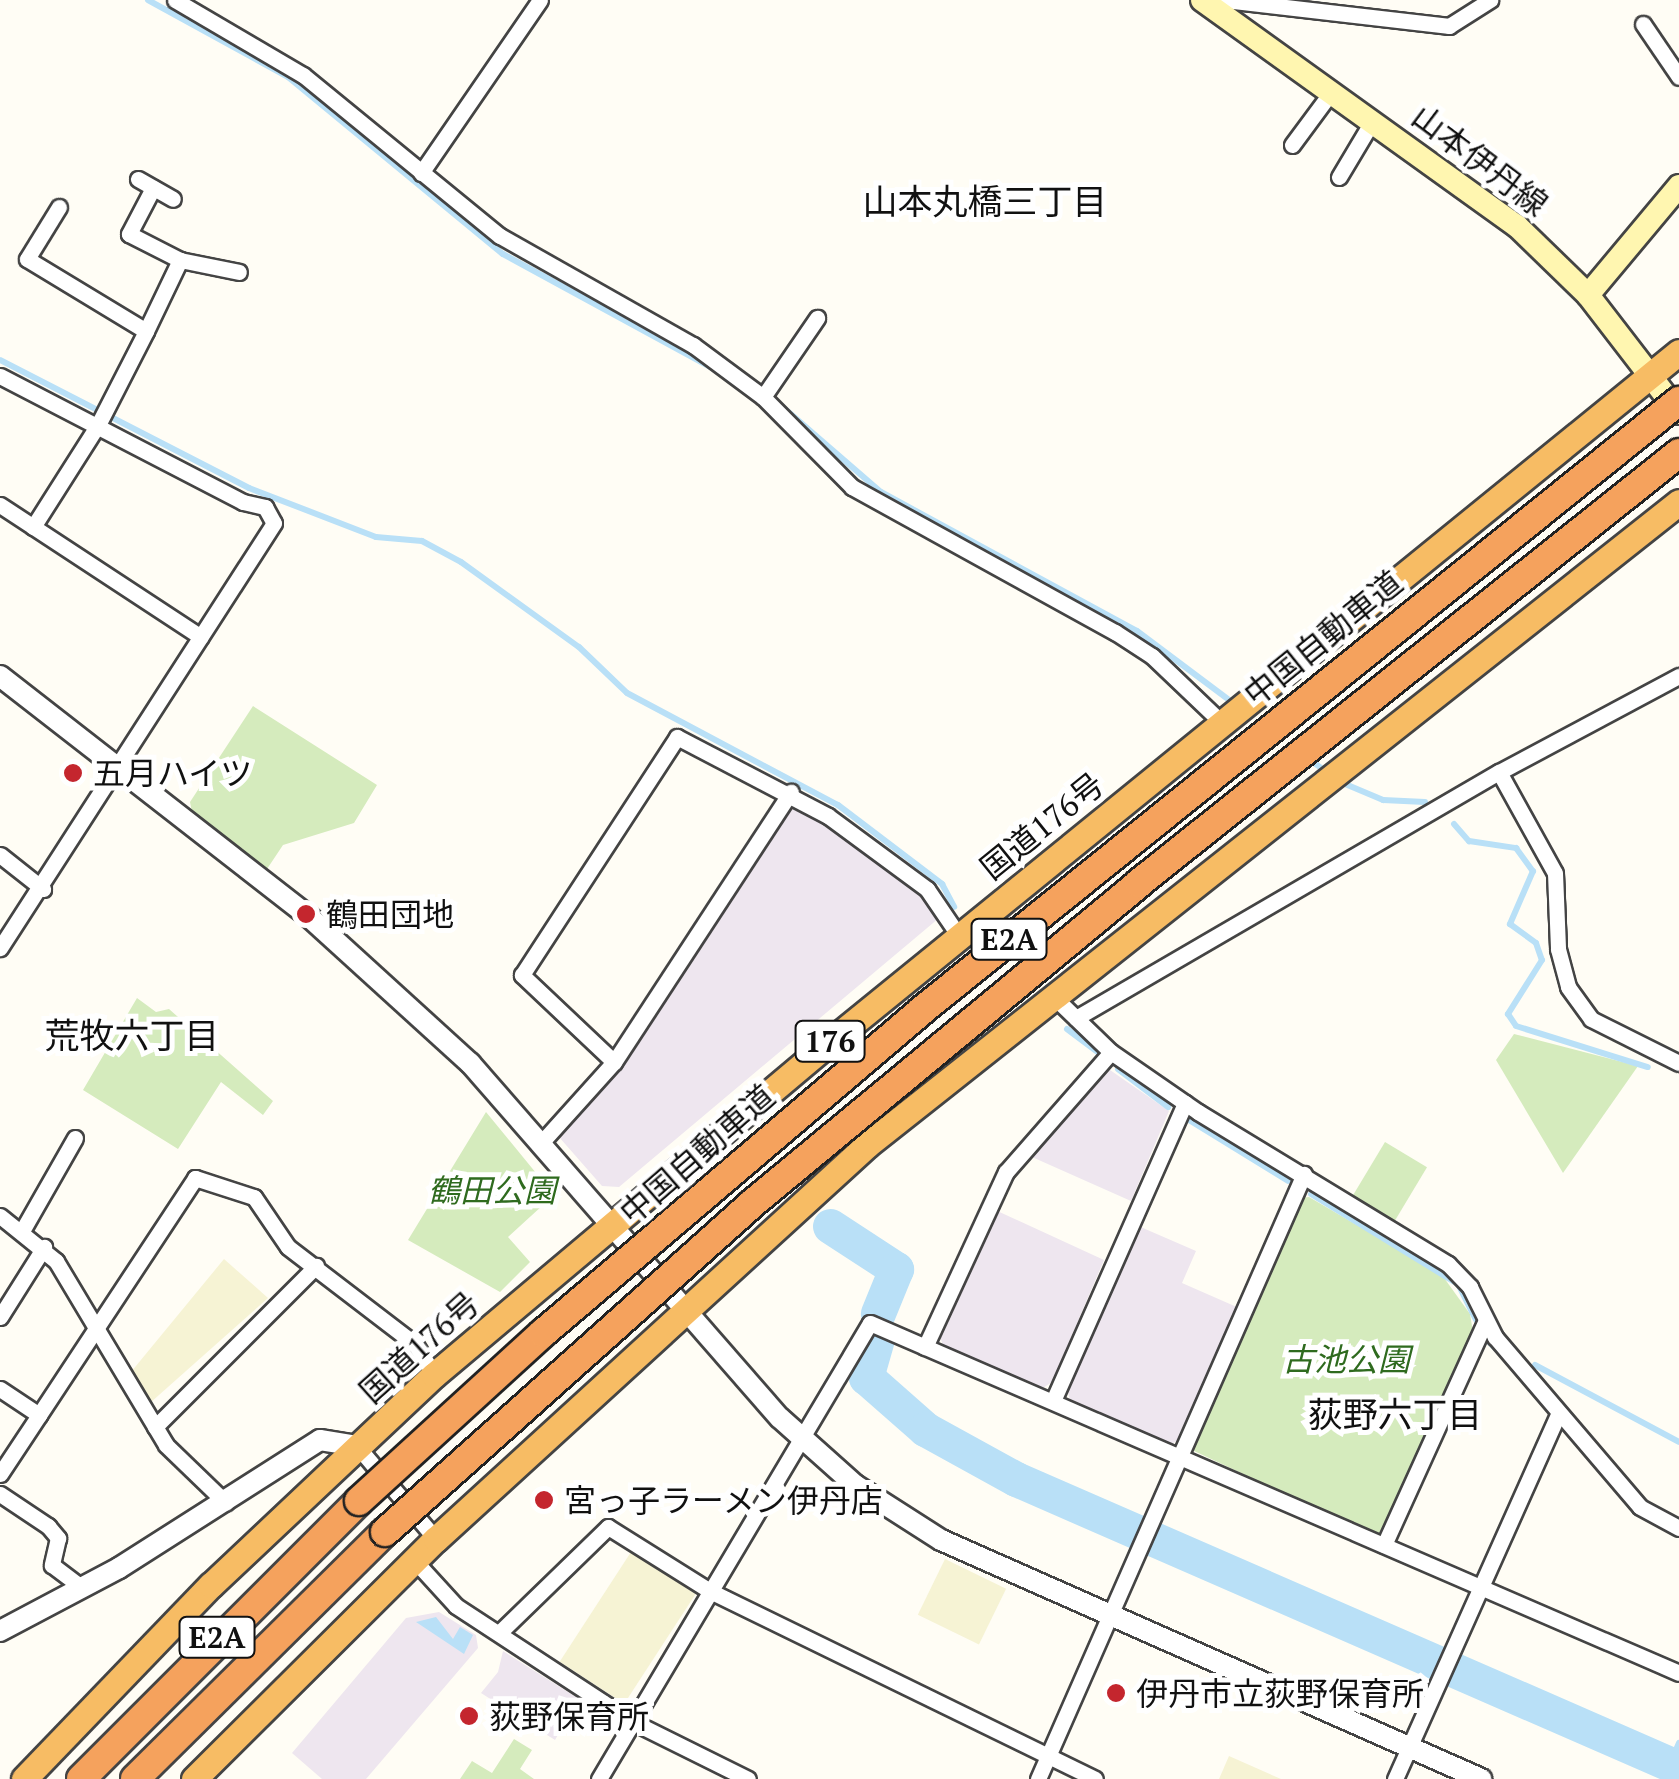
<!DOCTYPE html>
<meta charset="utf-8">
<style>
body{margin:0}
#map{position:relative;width:1679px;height:1779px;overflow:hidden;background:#fffdf5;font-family:"PT Serif","Noto Sans JP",serif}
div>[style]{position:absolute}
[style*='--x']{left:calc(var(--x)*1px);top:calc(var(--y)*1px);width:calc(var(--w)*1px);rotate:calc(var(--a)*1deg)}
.industrial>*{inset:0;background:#eee6ef}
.farmland>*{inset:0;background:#f6f3d4;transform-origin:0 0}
.green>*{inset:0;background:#d5ebbd;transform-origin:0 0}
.water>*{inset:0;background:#b9e0f7}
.stream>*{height:6px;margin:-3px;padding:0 3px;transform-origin:3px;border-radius:3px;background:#b9e0f7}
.river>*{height:35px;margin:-17.5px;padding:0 17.5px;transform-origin:17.5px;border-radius:17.5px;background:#b9e0f7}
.roads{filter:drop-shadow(2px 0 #444) drop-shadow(-2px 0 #444) drop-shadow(0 2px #444) drop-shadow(0 -2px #444)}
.minor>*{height:15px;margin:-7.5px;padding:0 7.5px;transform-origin:7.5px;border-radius:7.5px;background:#fff}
.tertiary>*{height:20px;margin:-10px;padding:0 10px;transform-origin:10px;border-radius:10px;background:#fff}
.secondary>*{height:22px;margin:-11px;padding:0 11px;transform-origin:11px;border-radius:11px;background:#fff6b0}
.trunk>*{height:25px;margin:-12.5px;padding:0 12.5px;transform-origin:12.5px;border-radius:12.5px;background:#f7bc64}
.motorway>*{height:28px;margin:-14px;padding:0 14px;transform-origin:14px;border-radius:14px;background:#f5a25d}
.bridges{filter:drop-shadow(2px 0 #222) drop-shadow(-2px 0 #222) drop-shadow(0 2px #222) drop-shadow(0 -2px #222)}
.motorway-bridge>*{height:28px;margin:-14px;padding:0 14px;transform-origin:14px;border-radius:14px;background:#f5a25d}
.dots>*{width:28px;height:28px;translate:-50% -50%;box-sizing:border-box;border:5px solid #fff;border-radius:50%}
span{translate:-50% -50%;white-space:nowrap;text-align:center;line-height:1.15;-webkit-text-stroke:10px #fff;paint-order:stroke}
.shield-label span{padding:2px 8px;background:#fff;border:2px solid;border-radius:8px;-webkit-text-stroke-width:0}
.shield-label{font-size:30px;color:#111;font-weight:700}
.street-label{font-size:32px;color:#111}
.poi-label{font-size:32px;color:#111}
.left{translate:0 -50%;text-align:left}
.park-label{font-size:32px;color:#2f6b1f;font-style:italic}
.neighbourhood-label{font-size:35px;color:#111}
</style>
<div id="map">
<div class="industrial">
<div style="clip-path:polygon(802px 806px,927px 897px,939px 918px,619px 1187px,602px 1186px,559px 1137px,628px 1059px,791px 810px)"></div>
<div style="clip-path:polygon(1110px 1070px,1169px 1111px,1131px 1201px,1032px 1157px)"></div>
<div style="clip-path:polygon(993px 1209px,1104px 1260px,1052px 1382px,1043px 1388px,943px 1345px,939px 1334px)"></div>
<div style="clip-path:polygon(1136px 1225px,1196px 1251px,1182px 1283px,1239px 1308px,1181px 1439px,1171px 1444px,1070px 1400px,1067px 1389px)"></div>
<div style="clip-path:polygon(439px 1612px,476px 1635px,478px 1648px,366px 1779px,322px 1779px,292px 1753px,406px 1618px)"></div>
<div style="clip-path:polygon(503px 1651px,579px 1699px,555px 1740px,481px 1693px,498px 1672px)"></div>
</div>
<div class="farmland">
<div style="clip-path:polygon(224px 1259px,268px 1298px,150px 1403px,131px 1372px)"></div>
<div style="left:631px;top:1552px;width:77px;height:131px;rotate:33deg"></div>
<div style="left:945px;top:1559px;width:68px;height:62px;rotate:26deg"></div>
<div style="clip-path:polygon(1229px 1756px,1281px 1779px,1219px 1779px)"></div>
</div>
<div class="green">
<div style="clip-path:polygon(253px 706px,377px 785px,354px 823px,283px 845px,265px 872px,192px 812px,190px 802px)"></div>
<div style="clip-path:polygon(137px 998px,156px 1012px,169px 1009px,273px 1101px,263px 1115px,221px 1082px,178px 1149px,83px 1090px)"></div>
<div style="clip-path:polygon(1514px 1034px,1638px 1066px,1563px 1173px,1496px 1060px)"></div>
<div style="clip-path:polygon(486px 1112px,554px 1195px,508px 1237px,530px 1262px,500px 1292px,408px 1240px)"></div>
<div style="left:1385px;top:1142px;width:49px;height:63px;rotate:31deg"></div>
<div style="clip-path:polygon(1309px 1197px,1442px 1275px,1470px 1314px,1473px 1332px,1378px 1537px,1192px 1450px,1301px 1198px)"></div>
<div style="clip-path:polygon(514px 1739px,532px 1750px,520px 1769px,534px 1779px,460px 1779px,472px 1761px,492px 1773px)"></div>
</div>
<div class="water">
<div style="clip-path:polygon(436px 1617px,453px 1639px,460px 1627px,473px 1635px,464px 1654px,416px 1622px)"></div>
</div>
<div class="stream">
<div style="--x:148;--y:0;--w:160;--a:28.8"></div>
<div style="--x:288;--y:77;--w:278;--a:39.5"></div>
<div style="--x:503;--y:254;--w:240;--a:28.6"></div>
<div style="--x:0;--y:360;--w:280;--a:27.2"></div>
<div style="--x:249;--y:488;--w:136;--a:21.1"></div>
<div style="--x:376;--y:537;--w:46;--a:5"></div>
<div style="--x:422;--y:541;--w:44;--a:28.3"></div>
<div style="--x:461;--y:562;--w:145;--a:35.8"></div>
<div style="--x:579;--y:647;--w:66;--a:43.8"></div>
<div style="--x:627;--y:693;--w:239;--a:28"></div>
<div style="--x:838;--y:805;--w:131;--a:37.2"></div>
<div style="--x:942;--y:884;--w:26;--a:62"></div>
<div style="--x:770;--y:396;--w:147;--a:40.9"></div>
<div style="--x:881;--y:492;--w:291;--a:28.5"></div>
<div style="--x:1137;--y:631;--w:124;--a:36.8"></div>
<div style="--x:1306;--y:757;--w:27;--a:36"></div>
<div style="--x:1338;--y:781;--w:49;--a:22.9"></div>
<div style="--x:1383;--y:800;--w:42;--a:2.7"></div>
<div style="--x:1454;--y:824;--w:23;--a:49"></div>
<div style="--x:1469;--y:841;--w:48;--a:8.5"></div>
<div style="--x:1516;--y:848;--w:29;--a:54"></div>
<div style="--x:1533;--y:871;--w:58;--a:113.5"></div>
<div style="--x:1510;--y:924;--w:32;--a:36"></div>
<div style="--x:1536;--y:943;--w:18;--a:71"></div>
<div style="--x:1542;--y:960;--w:64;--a:122.2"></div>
<div style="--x:1508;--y:1014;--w:14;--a:56"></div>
<div style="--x:1516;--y:1026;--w:138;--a:17.3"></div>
<div style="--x:1067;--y:1029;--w:38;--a:37"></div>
<div style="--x:1118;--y:1069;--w:63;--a:37.2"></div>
<div style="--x:1189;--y:1120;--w:116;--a:31.6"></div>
<div style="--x:1311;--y:1194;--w:172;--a:31.5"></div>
<div style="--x:1458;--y:1284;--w:40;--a:63.4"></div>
<div style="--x:1487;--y:1340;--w:27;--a:45"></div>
<div style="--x:1535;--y:1365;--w:163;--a:28.1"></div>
<div style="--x:1670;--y:1764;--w:23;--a:-67"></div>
</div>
<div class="river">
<div style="--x:830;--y:1226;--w:79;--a:33.1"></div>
<div style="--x:896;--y:1269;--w:48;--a:112.2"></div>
<div style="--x:877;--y:1339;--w:40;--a:106"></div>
<div style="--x:866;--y:1377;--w:79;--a:41.4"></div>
<div style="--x:925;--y:1429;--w:104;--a:28.8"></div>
<div style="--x:1016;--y:1479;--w:723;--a:23.55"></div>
</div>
<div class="roads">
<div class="minor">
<div style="--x:175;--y:0;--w:148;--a:30.4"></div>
<div style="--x:303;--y:75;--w:254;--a:39.3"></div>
<div style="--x:500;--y:236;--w:222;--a:29.5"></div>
<div style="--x:693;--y:345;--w:87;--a:36.6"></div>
<div style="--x:763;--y:397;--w:96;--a:-55.6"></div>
<div style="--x:1225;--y:0;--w:226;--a:6.6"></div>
<div style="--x:1449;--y:26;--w:49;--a:-32.4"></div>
<div style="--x:1643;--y:24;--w:64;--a:55.8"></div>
<div style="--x:1292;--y:145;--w:67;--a:-53.5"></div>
<div style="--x:421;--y:173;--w:210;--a:-55.5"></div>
<div style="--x:1339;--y:177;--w:66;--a:-59.2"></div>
<div style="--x:138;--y:179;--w:40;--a:29.7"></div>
<div style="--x:153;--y:188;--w:52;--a:117.6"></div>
<div style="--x:129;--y:234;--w:57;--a:27"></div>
<div style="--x:180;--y:260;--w:60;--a:11.5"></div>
<div style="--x:146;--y:331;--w:79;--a:-64.4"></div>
<div style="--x:0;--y:376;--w:274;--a:27.4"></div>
<div style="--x:243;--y:502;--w:23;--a:13"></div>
<div style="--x:265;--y:507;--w:18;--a:61"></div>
<div style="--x:274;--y:523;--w:506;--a:122.81"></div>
<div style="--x:763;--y:397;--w:127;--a:45.3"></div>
<div style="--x:852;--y:487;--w:300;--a:28.9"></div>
<div style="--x:1115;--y:632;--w:44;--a:33"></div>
<div style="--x:1152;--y:656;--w:95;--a:43.7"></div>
<div style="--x:0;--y:505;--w:240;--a:33.3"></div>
<div style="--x:33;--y:527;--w:123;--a:-57.6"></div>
<div style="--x:99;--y:423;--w:103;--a:-62.9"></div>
<div style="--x:146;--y:331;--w:139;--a:-148.8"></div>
<div style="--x:27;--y:259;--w:61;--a:-58.4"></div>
<div style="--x:1499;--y:772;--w:115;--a:61"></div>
<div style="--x:1555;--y:873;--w:76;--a:87.7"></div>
<div style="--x:1558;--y:949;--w:39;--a:75"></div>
<div style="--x:1568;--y:987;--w:39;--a:54"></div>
<div style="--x:1591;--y:1019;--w:98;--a:26.6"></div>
<div style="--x:0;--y:855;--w:55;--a:38.3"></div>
<div style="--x:1054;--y:997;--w:79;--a:44"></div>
<div style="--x:1111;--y:1052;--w:106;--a:34.6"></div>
<div style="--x:1198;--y:1112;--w:293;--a:31.3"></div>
<div style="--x:1448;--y:1264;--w:32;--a:46"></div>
<div style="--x:1470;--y:1287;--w:56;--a:63.4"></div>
<div style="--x:1495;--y:1337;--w:223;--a:49.5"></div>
<div style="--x:1640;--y:1507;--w:44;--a:28.3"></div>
<div style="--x:1076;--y:1018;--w:489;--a:-30.2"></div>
<div style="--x:1499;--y:772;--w:204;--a:-28.1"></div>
<div style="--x:614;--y:1062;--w:323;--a:-56.8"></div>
<div style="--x:541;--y:1143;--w:109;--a:-48"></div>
<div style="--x:614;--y:1062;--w:127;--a:-136.6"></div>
<div style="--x:522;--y:975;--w:284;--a:-56.9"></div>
<div style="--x:677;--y:737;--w:170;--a:27.6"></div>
<div style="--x:828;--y:816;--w:123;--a:36.4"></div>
<div style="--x:927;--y:889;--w:57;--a:55.8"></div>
<div style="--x:0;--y:1216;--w:72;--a:38.8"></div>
<div style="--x:56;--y:1261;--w:214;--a:59.1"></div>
<div style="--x:166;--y:1445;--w:83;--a:44"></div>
<div style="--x:22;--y:1231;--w:107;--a:-60.3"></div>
<div style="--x:0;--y:1317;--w:83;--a:-57.8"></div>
<div style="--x:925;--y:1347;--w:193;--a:-65.2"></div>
<div style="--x:1006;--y:1172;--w:159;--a:-48.8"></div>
<div style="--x:0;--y:1389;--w:47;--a:33.7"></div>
<div style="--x:39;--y:1415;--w:284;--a:-56.6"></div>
<div style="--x:195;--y:1178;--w:62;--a:17.9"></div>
<div style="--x:254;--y:1197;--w:60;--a:55.8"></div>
<div style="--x:288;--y:1247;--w:160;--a:37.4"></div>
<div style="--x:415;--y:1344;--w:36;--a:58"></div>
<div style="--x:1053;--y:1401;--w:326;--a:-66.1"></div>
<div style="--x:155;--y:1427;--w:228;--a:-45"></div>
<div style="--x:357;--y:1446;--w:122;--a:49.7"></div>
<div style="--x:0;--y:1474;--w:71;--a:-56.5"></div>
<div style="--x:0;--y:1494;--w:58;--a:33.7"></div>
<div style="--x:48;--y:1526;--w:16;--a:50"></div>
<div style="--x:58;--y:1538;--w:28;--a:103"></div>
<div style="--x:52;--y:1565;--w:38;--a:37"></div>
<div style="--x:1384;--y:1545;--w:245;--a:-65.6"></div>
<div style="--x:414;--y:1560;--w:62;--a:47.6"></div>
<div style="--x:456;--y:1606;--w:214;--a:33.2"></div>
<div style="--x:635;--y:1723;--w:126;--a:26.4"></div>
<div style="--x:499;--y:1633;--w:152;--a:-44.2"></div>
<div style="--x:608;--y:1527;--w:120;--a:32.1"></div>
<div style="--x:710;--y:1591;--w:428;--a:26"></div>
<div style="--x:599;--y:1779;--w:530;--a:-59.28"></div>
<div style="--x:870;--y:1323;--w:881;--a:23.39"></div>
<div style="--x:1038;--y:1779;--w:661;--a:-66.27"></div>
<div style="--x:1395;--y:1779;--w:401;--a:-65.9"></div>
</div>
<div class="tertiary">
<div style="--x:0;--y:676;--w:388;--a:37.9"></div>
<div style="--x:306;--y:914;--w:222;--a:42.3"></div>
<div style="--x:470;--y:1063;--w:471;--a:48.9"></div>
<div style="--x:780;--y:1418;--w:101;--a:41.8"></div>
<div style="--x:855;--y:1485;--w:102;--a:32.6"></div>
<div style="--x:941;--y:1540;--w:591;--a:23.87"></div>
<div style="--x:0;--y:1631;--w:135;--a:-27.9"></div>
<div style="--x:119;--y:1568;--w:238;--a:-32.5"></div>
<div style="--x:320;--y:1440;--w:37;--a:9"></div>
</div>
<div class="secondary">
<div style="--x:1202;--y:0;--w:388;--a:35.7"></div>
<div style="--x:1517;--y:226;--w:99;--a:44.2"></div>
<div style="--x:1588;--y:295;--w:149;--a:52.4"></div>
<div style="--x:1588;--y:295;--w:142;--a:-50.1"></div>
</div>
<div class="trunk">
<div style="--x:24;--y:1779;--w:269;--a:-46.1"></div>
<div style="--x:211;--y:1585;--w:306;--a:-43.3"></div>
<div style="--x:434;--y:1375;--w:512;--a:-40.09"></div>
<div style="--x:826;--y:1045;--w:1099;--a:-39.09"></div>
<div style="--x:194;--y:1779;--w:341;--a:-44.8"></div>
<div style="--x:436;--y:1539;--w:584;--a:-42.43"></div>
<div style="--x:867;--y:1145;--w:1036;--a:-38.37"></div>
</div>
<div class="motorway">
<div style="--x:81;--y:1779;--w:393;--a:-45"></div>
<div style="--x:135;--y:1779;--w:351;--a:-44.7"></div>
</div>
</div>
<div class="bridges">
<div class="motorway-bridge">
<div style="--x:359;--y:1501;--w:249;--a:-42.4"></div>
<div style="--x:543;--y:1333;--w:497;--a:-40.4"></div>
<div style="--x:921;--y:1011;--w:973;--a:-38.83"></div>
<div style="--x:385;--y:1532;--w:495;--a:-41.8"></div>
<div style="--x:754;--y:1202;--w:500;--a:-39.6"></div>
<div style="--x:1139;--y:883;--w:690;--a:-38.53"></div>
</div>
</div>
<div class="dots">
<div style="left:73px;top:773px;background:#c4262e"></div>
<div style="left:306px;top:914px;background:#c4262e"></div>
<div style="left:544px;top:1500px;background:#c4262e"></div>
<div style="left:1116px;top:1693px;background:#c4262e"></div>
<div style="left:469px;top:1716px;background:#c4262e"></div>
</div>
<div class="shield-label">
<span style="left:1009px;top:939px">E2A</span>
<span style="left:830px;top:1041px">176</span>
<span style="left:217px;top:1637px">E2A</span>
</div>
<div class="street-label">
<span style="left:1480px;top:160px;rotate:37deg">山本伊丹線</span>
<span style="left:1323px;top:638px;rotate:-39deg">中国自動車道</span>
<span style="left:1042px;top:826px;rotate:-39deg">国道176号</span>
<span style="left:697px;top:1154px;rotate:-41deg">中国自動車道</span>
<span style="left:419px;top:1347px;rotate:-42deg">国道176号</span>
</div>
<div class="poi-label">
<span class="left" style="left:93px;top:773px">五月ハイツ</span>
<span class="left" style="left:326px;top:914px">鶴田団地</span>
<span class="left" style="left:564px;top:1500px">宮っ子ラーメン伊丹店</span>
<span class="left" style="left:1136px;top:1693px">伊丹市立荻野保育所</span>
<span class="left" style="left:489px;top:1716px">荻野保育所</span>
</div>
<div class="park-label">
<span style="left:492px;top:1190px">鶴田公園</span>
<span style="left:1346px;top:1359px">古池公園</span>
</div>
<div class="neighbourhood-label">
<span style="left:985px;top:201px">山本丸橋三丁目</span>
<span style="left:132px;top:1035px">荒牧六丁目</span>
<span style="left:1395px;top:1414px">荻野六丁目</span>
</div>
</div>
